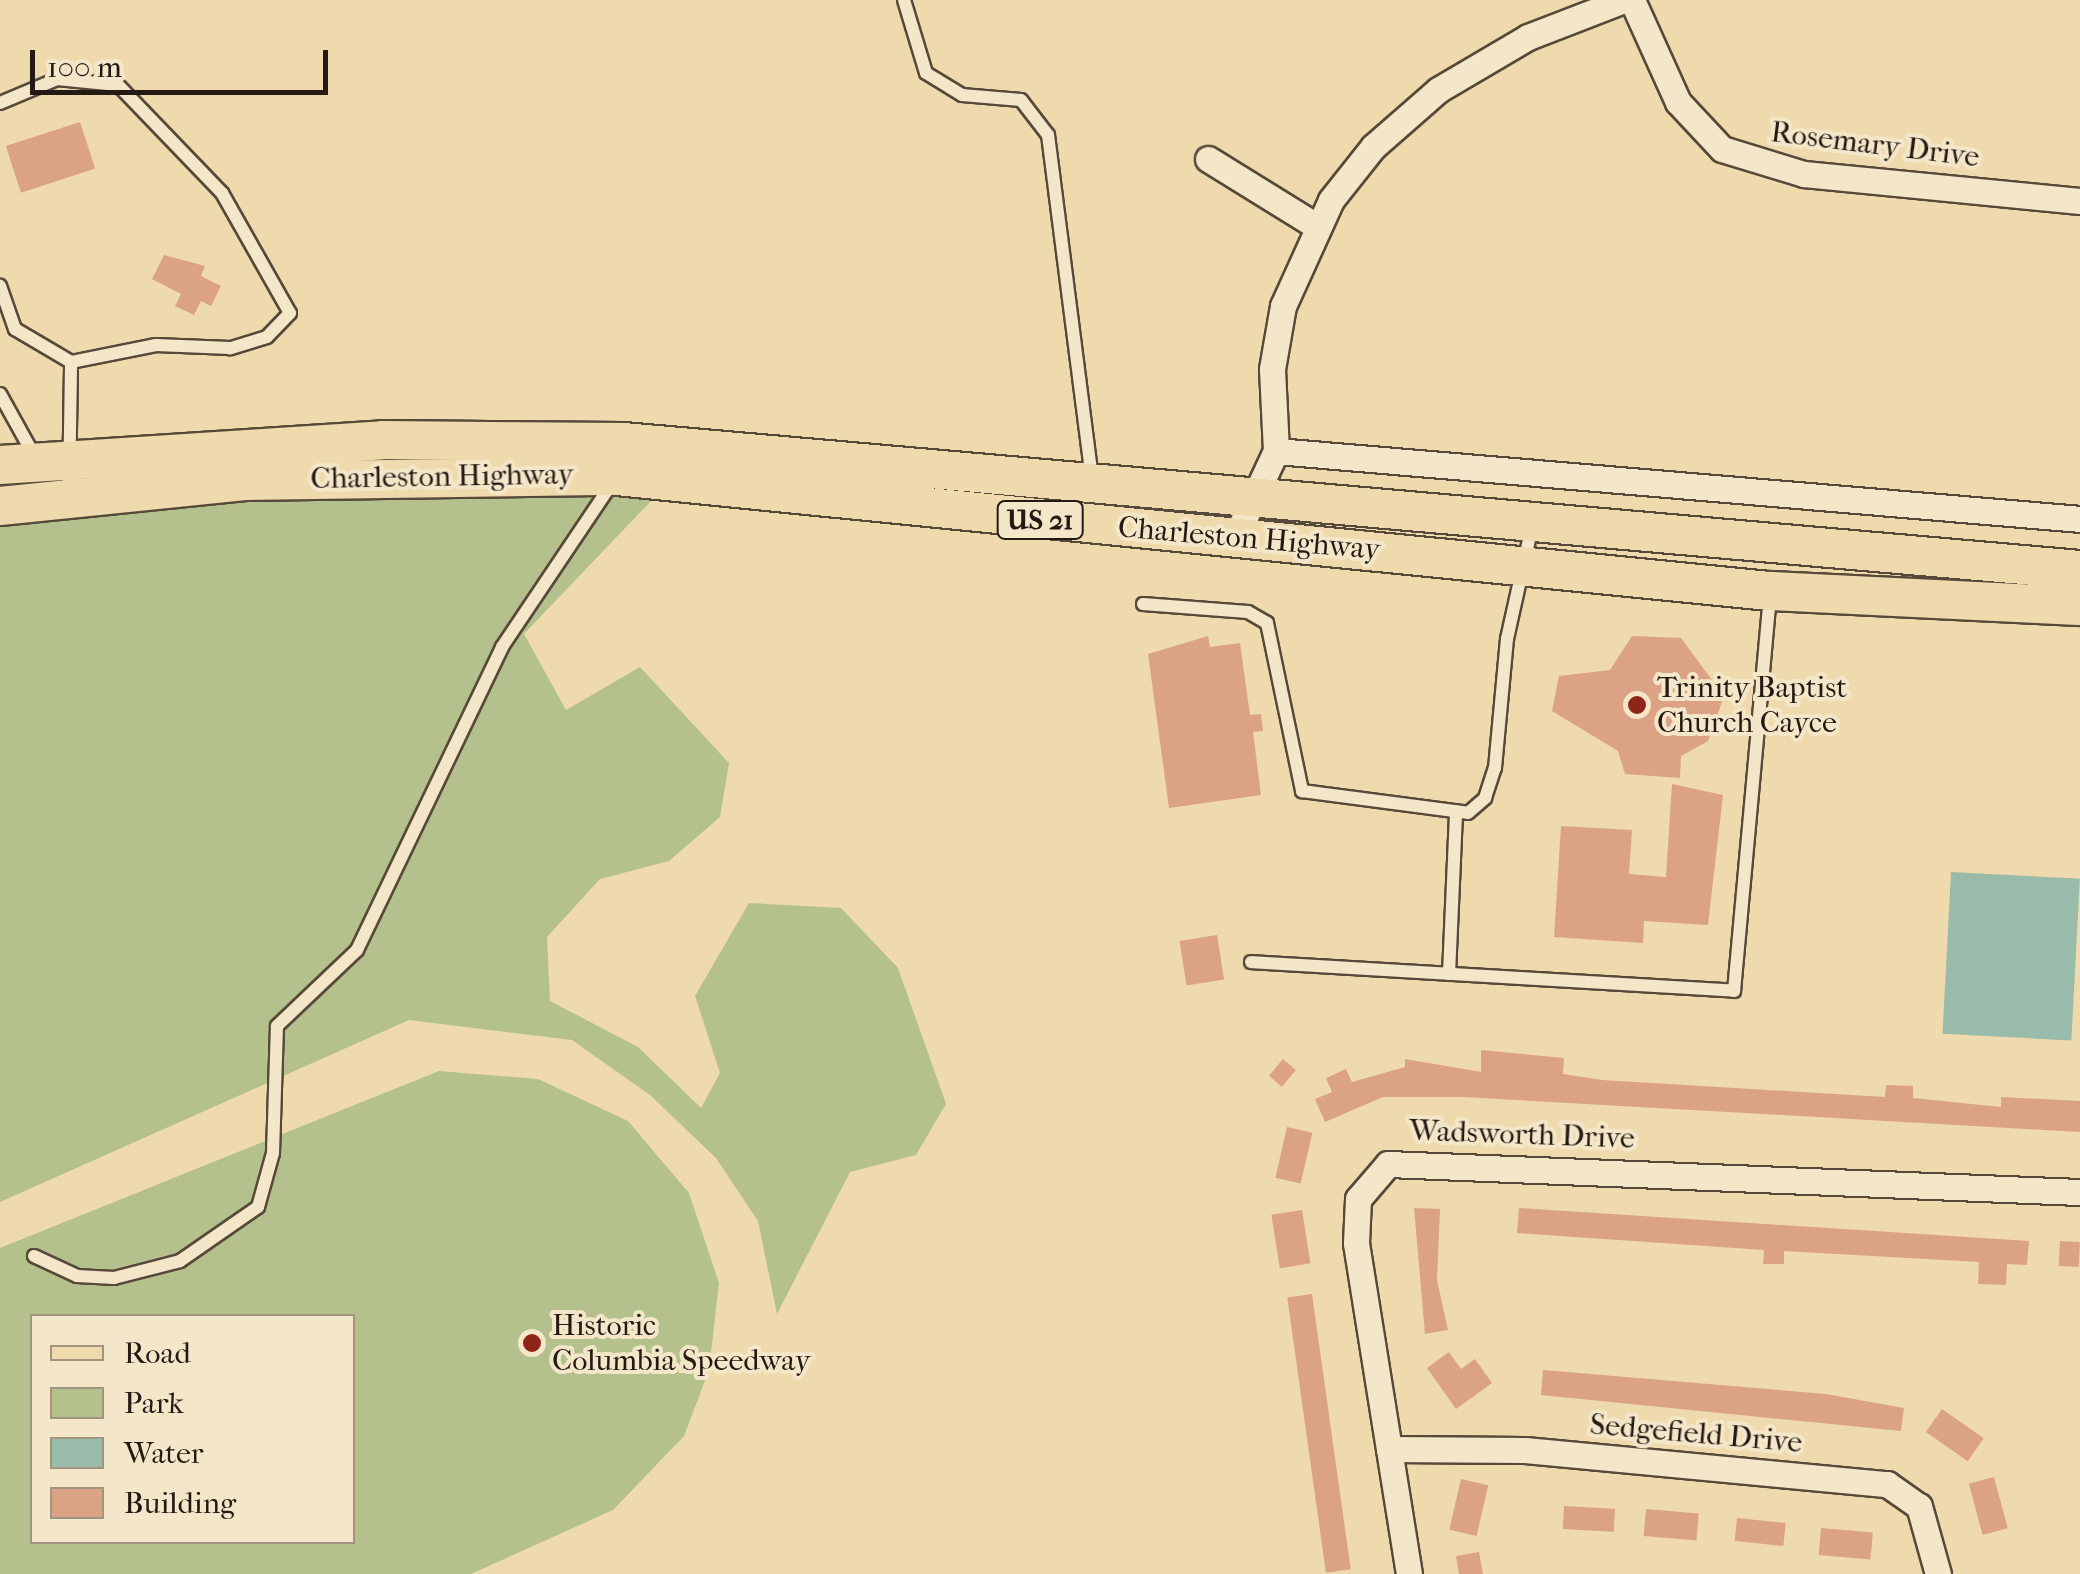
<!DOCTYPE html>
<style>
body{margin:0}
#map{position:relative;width:2080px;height:1574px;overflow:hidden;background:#eedaac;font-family:"IM FELL French Canon",serif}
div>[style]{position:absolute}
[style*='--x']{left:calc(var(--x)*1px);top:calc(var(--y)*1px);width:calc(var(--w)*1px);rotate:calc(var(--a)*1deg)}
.green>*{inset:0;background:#b4c18d}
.water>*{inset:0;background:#9ba;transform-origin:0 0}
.building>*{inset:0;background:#dca286;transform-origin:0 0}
.roads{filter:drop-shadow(2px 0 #57493a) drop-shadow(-2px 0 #57493a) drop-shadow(0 2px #57493a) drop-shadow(0 -2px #57493a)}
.service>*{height:12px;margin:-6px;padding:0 6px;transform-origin:6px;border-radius:6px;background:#f4e7c9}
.minor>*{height:25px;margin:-12.5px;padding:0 12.5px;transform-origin:12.5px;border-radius:12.5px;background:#f4e7c9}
.primary>*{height:38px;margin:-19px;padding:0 19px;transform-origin:19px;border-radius:19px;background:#eedaac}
.dots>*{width:28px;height:28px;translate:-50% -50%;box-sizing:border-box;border:5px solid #f4e7c9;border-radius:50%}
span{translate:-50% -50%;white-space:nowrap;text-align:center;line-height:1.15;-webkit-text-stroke:8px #f4e7c9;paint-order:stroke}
.shield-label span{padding:2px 8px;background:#f4e7c9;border:2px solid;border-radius:8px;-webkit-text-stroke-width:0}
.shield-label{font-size:28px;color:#251914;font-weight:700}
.street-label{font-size:30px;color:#251914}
.poi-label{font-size:30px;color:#251914}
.left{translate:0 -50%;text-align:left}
.legend{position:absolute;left:30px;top:1314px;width:325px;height:230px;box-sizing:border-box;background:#f4e7c9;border:2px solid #a19581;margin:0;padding:12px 18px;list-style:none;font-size:30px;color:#251914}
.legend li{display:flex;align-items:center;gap:20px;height:50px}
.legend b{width:50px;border:2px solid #a19581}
.scale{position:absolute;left:30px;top:50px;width:298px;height:45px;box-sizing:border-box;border:5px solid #251914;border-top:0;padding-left:12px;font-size:30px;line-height:35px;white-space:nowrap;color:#251914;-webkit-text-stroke:8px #f4e7c9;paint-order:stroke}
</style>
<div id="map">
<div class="green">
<div style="clip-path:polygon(671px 480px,524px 634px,566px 710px,640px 667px,729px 763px,720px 817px,669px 861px,600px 879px,547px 937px,550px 1001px,638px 1047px,701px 1108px,720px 1073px,695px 996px,749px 903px,841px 908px,898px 968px,946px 1104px,916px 1155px,850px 1172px,777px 1314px,758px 1221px,716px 1158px,650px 1095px,572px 1040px,409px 1020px,0 1202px,0 506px)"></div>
<div style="clip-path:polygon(evenodd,439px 1071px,538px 1079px,628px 1121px,689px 1193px,719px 1283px,709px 1370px,684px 1436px,613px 1510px,471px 1574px,0 1574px,0 1248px,439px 1071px,32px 1316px,352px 1316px,352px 1542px,32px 1542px,32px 1316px)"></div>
</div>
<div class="water">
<div style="left:1951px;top:872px;width:129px;height:162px;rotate:3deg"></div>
</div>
<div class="building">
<div style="left:80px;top:122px;width:49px;height:78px;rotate:72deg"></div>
<div style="clip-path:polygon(164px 255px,205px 266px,201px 276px,221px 286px,211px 306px,201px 301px,194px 315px,175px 306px,181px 294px,152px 279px)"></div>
<div style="clip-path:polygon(1208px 636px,1210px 647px,1240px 643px,1250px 715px,1261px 714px,1263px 731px,1253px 732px,1261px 795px,1169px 808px,1148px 654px)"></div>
<div style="clip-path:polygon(1632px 636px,1681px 638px,1712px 680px,1711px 698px,1723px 699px,1708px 741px,1681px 756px,1680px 778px,1625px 774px,1618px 751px,1552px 711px,1559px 676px,1610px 670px)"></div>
<div style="clip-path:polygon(1672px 784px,1723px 795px,1708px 925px,1644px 921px,1643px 943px,1554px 937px,1561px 826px,1632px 830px,1629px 874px,1666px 877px)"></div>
<div style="left:1217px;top:935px;width:45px;height:38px;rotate:81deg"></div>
<div style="clip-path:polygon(1481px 1050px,1564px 1058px,1563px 1074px,1602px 1080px,1885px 1097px,1886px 1085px,1913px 1086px,1913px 1098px,2001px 1107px,2001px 1097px,2080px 1101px,2080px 1132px,1463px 1097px,1383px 1097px,1325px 1122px,1315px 1099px,1332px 1092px,1326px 1078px,1346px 1069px,1352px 1082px,1405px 1067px,1405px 1059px,1481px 1072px)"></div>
<div style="left:1283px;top:1059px;width:17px;height:22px;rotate:40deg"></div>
<div style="left:1287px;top:1127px;width:26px;height:52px;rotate:13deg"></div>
<div style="clip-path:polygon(1414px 1208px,1440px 1209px,1437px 1280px,1448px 1330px,1425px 1334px)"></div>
<div style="clip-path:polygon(1519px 1208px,2029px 1241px,2027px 1265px,2007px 1264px,2006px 1285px,1978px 1284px,1979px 1262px,1784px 1251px,1784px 1264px,1763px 1264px,1764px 1250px,1517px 1233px)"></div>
<div style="left:1302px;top:1210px;width:54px;height:31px;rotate:81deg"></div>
<div style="left:2060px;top:1241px;width:20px;height:25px;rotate:3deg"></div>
<div style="left:1312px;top:1294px;width:278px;height:25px;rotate:82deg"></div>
<div style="clip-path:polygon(1449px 1352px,1461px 1369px,1475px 1359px,1492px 1383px,1456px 1409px,1427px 1368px)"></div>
<div style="clip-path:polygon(1543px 1370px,1826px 1394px,1904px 1408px,1901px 1431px,1541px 1395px)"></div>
<div style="left:1942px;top:1409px;width:51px;height:28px;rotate:35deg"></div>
<div style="left:1994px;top:1477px;width:53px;height:26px;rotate:75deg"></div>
<div style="left:1461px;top:1479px;width:28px;height:52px;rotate:13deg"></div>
<div style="left:1564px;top:1506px;width:51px;height:23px;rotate:3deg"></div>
<div style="left:1646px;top:1509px;width:53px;height:27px;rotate:5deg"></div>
<div style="left:1737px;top:1518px;width:49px;height:23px;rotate:6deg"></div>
<div style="left:1821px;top:1528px;width:52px;height:27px;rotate:5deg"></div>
<div style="clip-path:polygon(1479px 1552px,1483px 1574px,1459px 1574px,1456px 1556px)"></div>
</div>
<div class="roads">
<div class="service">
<div style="--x:904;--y:0;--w:76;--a:73.2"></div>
<div style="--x:926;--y:73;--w:42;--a:31.4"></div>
<div style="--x:962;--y:95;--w:59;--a:4.8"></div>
<div style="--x:1021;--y:100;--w:44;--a:52.4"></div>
<div style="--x:1048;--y:135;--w:347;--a:82.7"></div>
<div style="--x:0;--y:103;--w:62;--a:-22.8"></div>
<div style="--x:57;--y:79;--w:61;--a:5.6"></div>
<div style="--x:118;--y:85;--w:150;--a:46.1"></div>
<div style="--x:222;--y:193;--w:138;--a:60.5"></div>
<div style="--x:290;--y:313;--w:33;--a:134"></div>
<div style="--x:267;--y:337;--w:39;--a:163"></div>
<div style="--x:230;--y:348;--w:74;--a:-177.7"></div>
<div style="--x:156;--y:345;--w:87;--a:168.7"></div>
<div style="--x:71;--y:362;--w:65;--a:-149.5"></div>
<div style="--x:15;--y:329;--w:46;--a:-109.2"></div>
<div style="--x:0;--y:394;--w:74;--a:61"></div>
<div style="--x:69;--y:494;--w:132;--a:-89.1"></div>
<div style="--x:1143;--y:604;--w:105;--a:4.4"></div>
<div style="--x:1248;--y:612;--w:22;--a:30"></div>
<div style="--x:1267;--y:623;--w:172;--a:78.2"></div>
<div style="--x:1302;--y:791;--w:167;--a:7.5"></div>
<div style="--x:1468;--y:813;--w:23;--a:-41"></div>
<div style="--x:1485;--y:798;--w:32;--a:-72"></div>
<div style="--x:1495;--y:768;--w:130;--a:-84.7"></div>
<div style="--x:1507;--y:639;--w:116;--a:-77.5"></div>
<div style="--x:1251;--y:962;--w:484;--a:3.4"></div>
<div style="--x:1734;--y:991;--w:400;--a:-84.8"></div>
<div style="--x:1449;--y:974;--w:163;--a:-87.5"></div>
<div style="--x:34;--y:1256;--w:47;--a:24.9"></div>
<div style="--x:77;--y:1276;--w:37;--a:3"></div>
<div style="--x:114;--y:1278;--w:68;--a:-14.4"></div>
<div style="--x:180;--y:1261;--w:95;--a:-34.7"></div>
<div style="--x:258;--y:1207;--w:56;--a:-74.5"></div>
<div style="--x:273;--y:1153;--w:127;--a:-88.2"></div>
<div style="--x:277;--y:1026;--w:110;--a:-43.5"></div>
<div style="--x:357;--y:950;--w:336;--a:-64.4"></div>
<div style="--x:502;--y:647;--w:197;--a:-56.1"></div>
</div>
<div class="minor">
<div style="--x:1632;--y:0;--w:112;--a:65.7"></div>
<div style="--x:1678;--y:102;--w:64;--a:46.9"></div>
<div style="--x:1722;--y:149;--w:86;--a:17"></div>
<div style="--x:1804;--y:174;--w:277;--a:5.6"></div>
<div style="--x:1208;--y:159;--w:126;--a:31.7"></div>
<div style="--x:1276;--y:451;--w:807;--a:4.83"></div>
<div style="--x:1235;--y:538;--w:96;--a:-64.8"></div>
<div style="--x:1276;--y:451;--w:82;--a:-92.8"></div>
<div style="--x:1272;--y:369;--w:64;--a:-80.1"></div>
<div style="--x:1283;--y:306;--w:116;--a:-65.6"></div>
<div style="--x:1331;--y:200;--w:68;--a:-51.6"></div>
<div style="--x:1373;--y:147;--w:86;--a:-41.2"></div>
<div style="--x:1438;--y:90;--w:104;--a:-30.5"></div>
<div style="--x:1528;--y:37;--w:103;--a:-21.1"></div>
<div style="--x:1389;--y:1449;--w:136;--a:0.4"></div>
<div style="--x:1525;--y:1450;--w:364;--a:5.4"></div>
<div style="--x:1887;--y:1484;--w:39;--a:35"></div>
<div style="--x:1919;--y:1506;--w:71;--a:74.4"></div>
<div style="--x:1409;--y:1574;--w:335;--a:-99.1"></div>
<div style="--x:1356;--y:1243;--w:44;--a:-87.4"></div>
<div style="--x:1358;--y:1199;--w:46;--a:-49.4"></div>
<div style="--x:1388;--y:1164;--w:693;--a:2.32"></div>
</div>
<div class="primary">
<div style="--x:0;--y:465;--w:384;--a:-3.7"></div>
<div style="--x:383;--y:440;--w:240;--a:0.5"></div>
<div style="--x:623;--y:442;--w:1463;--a:5.02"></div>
<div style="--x:0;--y:506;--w:246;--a:-5.8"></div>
<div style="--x:245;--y:481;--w:372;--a:-0.8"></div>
<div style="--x:617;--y:476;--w:1159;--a:5.7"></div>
<div style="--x:1770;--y:591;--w:310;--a:2.8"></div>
</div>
</div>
<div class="dots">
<div style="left:1637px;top:705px;background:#8f2418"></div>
<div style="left:532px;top:1343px;background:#8f2418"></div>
</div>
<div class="shield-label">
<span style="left:1040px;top:520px">US 21</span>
</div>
<div class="street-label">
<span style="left:1875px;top:145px;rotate:7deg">Rosemary Drive</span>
<span style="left:442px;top:477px;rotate:-1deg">Charleston Highway</span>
<span style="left:1249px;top:539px;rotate:5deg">Charleston Highway</span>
<span style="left:1522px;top:1135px;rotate:2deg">Wadsworth Drive</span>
<span style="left:1696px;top:1434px;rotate:5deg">Sedgefield Drive</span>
</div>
<div class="poi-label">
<span class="left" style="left:1657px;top:705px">Trinity Baptist<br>Church Cayce</span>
<span class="left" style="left:552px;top:1343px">Historic<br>Columbia Speedway</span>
</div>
<ul class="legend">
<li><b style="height:12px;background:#eedaac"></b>Road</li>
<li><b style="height:28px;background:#b4c18d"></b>Park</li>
<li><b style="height:28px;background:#9ba"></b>Water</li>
<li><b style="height:28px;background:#dca286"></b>Building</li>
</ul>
<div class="scale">100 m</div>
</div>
